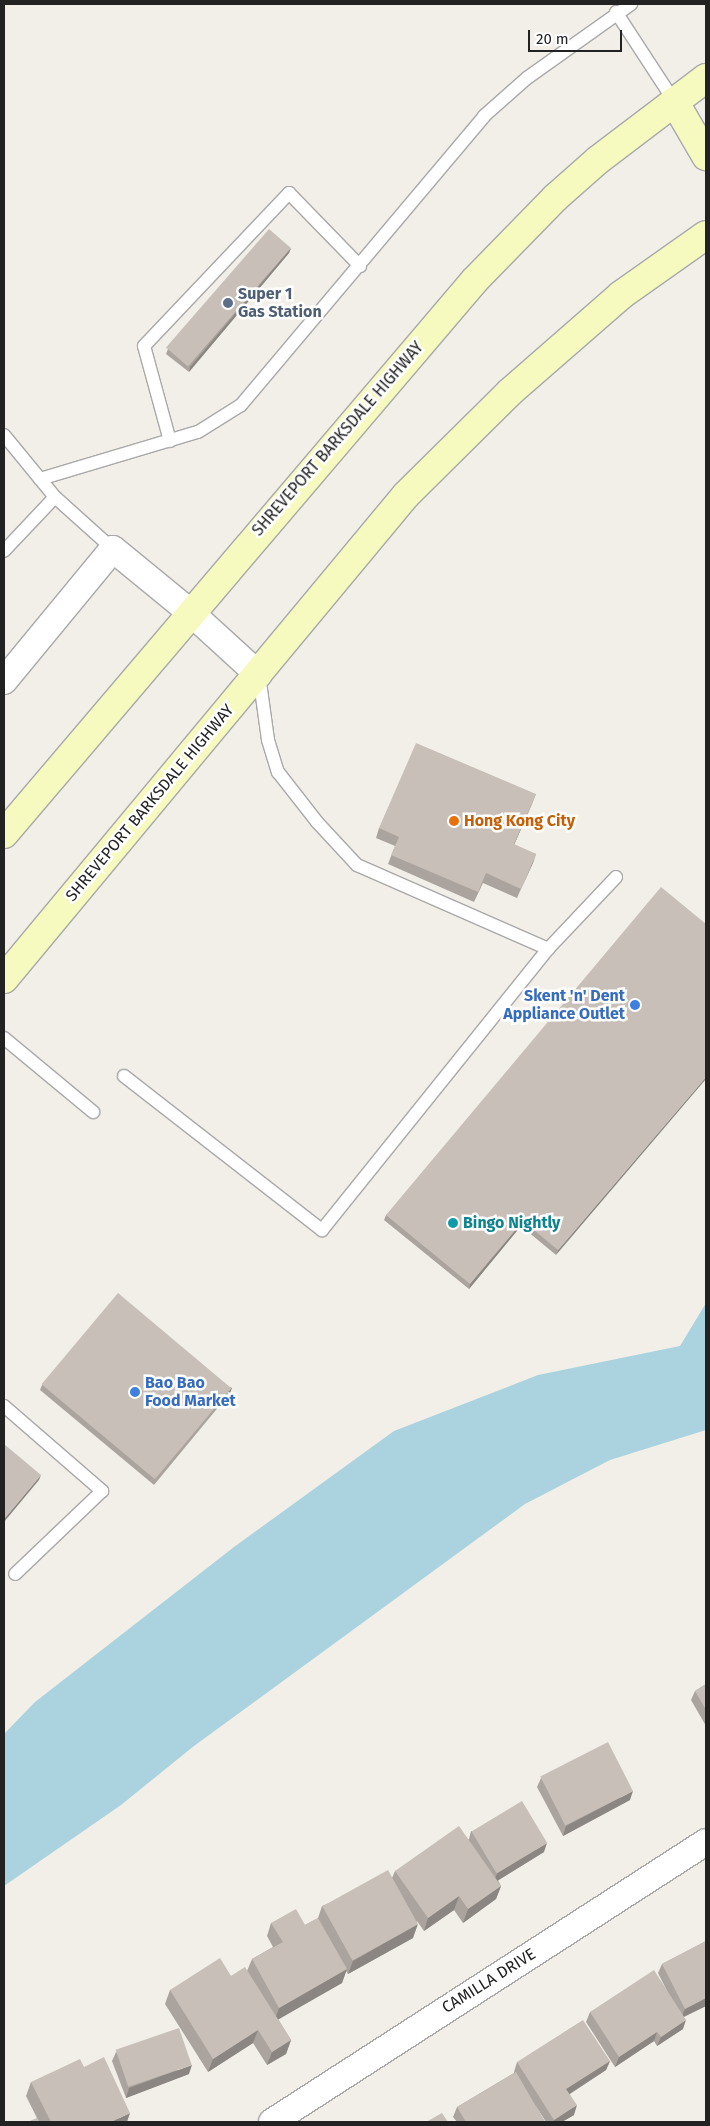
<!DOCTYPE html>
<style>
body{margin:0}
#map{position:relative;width:710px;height:2126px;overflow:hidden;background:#f2efe9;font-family:"Fira Sans",sans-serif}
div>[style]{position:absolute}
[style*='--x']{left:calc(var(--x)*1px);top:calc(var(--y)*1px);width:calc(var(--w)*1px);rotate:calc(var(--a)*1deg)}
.water>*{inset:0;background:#aad3df}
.roads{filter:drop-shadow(1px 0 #a9a9a9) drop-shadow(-1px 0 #a9a9a9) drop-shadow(0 1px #a9a9a9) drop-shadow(0 -1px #a9a9a9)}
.lane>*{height:12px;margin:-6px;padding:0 6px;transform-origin:6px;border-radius:6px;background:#fff}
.street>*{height:26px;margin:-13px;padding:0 13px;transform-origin:13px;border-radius:13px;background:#fff}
.secondary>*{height:28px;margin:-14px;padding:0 14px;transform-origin:14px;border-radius:14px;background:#f7fabf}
.wall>*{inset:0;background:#aba49e}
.shaded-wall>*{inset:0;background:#8b8681;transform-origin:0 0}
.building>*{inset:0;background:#c7bfb8;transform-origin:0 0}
.dots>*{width:14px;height:14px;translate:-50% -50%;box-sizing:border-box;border:2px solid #fff;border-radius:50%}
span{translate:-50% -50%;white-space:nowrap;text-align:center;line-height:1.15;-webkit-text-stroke:5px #fff;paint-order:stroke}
.service-label{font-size:16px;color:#4e5e75;font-weight:700}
.left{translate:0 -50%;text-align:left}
.street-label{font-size:16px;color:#222}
.food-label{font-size:16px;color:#c56008;font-weight:700}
.shop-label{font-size:16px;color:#366cbe;font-weight:700}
.right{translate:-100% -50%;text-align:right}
.culture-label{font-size:16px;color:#0d838f;font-weight:700}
.frame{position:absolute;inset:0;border:5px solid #222;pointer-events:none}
.scale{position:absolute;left:528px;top:30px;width:94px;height:22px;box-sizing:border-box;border:2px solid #222;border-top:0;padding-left:6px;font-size:15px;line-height:18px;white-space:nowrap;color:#222;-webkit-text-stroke:4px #fff;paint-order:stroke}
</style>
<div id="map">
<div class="water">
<div style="clip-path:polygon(706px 1303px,706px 1430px,610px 1460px,525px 1504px,194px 1746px,121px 1805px,4px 1886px,4px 1734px,35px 1702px,234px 1547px,394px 1431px,538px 1375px,680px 1346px)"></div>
</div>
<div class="roads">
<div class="lane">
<div style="--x:616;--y:12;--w:106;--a:56.9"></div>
<div style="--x:4;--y:435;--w:80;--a:50.6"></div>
<div style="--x:55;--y:497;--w:78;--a:41.9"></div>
<div style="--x:170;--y:441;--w:98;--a:-105.3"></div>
<div style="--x:144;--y:346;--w:211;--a:-46.5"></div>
<div style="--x:289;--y:193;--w:102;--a:45.8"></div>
<div style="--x:40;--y:479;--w:165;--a:-16.6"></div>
<div style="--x:198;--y:432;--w:51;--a:-32.1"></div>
<div style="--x:241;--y:405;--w:378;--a:-49.9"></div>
<div style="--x:484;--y:116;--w:57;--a:-41.5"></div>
<div style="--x:527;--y:78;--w:128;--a:-35.4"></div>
<div style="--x:4;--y:551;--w:74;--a:-46.6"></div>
<div style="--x:259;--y:675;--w:66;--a:82.1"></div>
<div style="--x:268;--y:740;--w:34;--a:73"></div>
<div style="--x:278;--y:772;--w:63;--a:52"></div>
<div style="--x:317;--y:822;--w:59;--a:47.1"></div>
<div style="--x:357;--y:865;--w:209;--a:23.7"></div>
<div style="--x:548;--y:949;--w:99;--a:-46.6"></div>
<div style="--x:4;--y:1038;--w:116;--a:39.7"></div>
<div style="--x:124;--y:1076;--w:251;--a:37.9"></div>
<div style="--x:322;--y:1230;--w:361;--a:-51.2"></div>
<div style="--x:4;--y:1406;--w:130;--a:40.9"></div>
<div style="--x:102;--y:1491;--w:120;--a:136.3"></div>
</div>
<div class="street">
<div style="--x:4;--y:681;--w:171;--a:-50.5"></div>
<div style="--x:113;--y:549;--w:99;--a:39.3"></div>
<div style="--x:190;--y:612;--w:93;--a:42.4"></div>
<div style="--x:272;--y:2122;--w:516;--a:-32.83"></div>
</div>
<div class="secondary">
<div style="--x:674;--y:101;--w:64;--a:59.8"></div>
<div style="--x:4;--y:834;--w:727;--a:-49.63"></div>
<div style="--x:475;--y:280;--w:115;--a:-45.7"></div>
<div style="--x:555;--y:198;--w:57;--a:-41.5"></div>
<div style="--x:598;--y:160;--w:136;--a:-37.2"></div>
<div style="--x:4;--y:979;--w:629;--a:-50.29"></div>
<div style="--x:406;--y:495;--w:146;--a:-44.7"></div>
<div style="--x:510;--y:392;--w:147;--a:-41.1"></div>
<div style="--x:621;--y:295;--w:104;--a:-35.2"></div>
</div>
</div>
<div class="wall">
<div style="clip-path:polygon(291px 248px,289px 253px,189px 372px,166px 354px,168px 349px)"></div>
<div style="clip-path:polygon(536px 794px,514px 845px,536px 854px,517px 898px,483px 883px,474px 902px,388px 864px,395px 846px,376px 838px,379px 828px)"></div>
<div style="clip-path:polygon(706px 924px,556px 1255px,521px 1226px,469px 1289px,384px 1220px,386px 1215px)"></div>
<div style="clip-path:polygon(42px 1385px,230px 1393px,154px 1485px,40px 1390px)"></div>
<div style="clip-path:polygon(706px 1684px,706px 1726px,691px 1700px,695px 1691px)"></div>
<div style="clip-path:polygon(541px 1778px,630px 1800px,563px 1836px,537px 1787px)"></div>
<div style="clip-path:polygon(471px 1831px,544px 1852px,498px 1880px,501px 1886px,496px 1899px,463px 1923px,454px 1910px,424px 1931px,417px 1921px,413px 1938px,348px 1974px,346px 1971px,342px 1983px,278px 2019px,291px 2040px,286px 2054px,267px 2065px,253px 2043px,208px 2072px,165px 2004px,170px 1990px,231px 1976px,247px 1971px,252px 1959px,273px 1947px,267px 1936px,271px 1923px,305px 1925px,318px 1918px,322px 1906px,392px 1878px,395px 1871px,469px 1839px)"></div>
<div style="clip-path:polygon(706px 1941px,706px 2006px,684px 2017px,683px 2029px,657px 2046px,654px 2041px,615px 2067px,586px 2022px,590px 2012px,667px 1991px,658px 1973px,662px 1964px)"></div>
<div style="clip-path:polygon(116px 2052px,189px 2074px,126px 2098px,112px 2061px)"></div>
<div style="clip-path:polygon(610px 2061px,606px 2070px,570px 2094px,574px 2115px,562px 2122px,546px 2122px,534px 2103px,545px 2122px,457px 2122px,453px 2117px,457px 2107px,514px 2073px,514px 2072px,517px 2062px)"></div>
<div style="clip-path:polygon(31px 2082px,127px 2122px,39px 2122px,26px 2096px)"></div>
</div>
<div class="shaded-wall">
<div style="clip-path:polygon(291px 248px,289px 253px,189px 372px,190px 367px)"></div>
<div style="clip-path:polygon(536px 794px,532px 804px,510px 854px,514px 844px)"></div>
<div style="clip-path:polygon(536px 854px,533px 863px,517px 898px,521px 889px)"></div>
<div style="clip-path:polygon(706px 1077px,706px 1079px,556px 1255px,558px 1250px)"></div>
<div style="clip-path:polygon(523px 1221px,521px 1226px,469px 1289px,470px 1284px)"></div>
<div style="left:232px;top:1388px;width:5px;height:119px;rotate:112deg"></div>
<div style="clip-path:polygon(41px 1475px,39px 1480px,4px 1522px,4px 1519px)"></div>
<div style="clip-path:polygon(633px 1791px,630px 1800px,563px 1836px,566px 1826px)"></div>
<div style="clip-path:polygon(547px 1843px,544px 1852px,494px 1883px,497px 1873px)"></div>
<div style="clip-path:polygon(501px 1886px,496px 1899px,463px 1923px,468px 1909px)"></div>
<div style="clip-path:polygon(459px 1896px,454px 1910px,424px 1931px,428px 1918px)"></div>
<div style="clip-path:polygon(418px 1924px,413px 1938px,348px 1974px,353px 1961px)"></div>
<div style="clip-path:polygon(347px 1969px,342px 1983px,274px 2022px,279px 2008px)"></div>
<div style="clip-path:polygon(706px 1998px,706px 2006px,681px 2018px,685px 2009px)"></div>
<div style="clip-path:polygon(686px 2020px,683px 2029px,657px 2046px,661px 2037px)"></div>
<div style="clip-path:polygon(258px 2030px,253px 2043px,208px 2072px,213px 2059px)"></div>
<div style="clip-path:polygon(657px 2032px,654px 2041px,615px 2067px,619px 2057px)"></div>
<div style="clip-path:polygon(291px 2040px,286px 2054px,267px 2065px,272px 2052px)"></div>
<div style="clip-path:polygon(610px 2061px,606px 2070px,563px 2098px,566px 2089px)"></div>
<div style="clip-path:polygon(192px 2065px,189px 2074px,126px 2098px,129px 2088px)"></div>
<div style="clip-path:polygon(577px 2105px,574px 2115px,562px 2122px,554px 2122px,554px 2120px)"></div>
<div style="clip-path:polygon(130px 2113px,127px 2122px,111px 2122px)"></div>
</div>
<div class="building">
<div style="left:269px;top:229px;width:29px;height:157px;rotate:41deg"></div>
<div style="clip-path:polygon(416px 743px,536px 794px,514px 844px,536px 854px,521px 889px,486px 873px,478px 892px,391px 855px,399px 837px,379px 828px)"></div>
<div style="clip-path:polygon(661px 887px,706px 924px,706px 1077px,558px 1250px,523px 1221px,470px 1284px,386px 1215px)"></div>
<div style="left:118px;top:1293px;width:148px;height:119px;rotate:40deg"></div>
<div style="clip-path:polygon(4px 1444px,41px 1475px,4px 1519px)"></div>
<div style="clip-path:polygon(706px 1684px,706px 1710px,695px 1691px)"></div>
<div style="left:608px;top:1742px;width:55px;height:76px;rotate:63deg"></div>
<div style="left:522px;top:1801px;width:49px;height:59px;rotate:59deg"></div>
<div style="clip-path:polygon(459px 1826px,501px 1886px,468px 1909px,459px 1896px,428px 1918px,395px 1871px)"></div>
<div style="left:388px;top:1870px;width:62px;height:75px;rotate:61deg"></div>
<div style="clip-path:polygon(296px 1909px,305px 1925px,318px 1918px,347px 1969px,279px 2008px,252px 1959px,283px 1942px,271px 1923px)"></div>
<div style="clip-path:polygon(706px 1941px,706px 1998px,685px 2009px,662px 1964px)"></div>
<div style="clip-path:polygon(220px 1958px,231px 1976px,245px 1967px,291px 2040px,272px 2052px,258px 2030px,213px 2059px,170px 1990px)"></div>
<div style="clip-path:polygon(654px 1970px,686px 2020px,661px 2037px,657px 2032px,619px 2057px,590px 2012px)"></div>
<div style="clip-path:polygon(583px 2020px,610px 2061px,566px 2089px,577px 2105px,554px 2120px,517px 2062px)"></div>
<div style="left:179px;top:2028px;width:39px;height:67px;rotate:71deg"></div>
<div style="clip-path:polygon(104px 2057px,130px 2113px,111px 2122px,51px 2122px,31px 2082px,80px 2059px,84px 2067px)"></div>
<div style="clip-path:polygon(516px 2072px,545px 2122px,466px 2122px,457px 2107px)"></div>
<div style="clip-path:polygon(442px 2113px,448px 2122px,426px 2122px)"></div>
<div style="clip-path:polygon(37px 2118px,39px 2122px,27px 2122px)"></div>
</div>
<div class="dots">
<div style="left:228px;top:303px;background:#5c6f8a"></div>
<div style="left:454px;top:821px;background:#e8710a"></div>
<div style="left:635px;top:1005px;background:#3f7fe0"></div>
<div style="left:453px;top:1223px;background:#0f9aa8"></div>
<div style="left:135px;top:1392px;background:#3f7fe0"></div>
</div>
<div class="service-label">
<span class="left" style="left:238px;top:303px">Super 1<br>Gas Station</span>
</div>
<div class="street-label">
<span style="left:338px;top:439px;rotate:-49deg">SHREVEPORT BARKSDALE HIGHWAY</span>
<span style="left:150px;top:803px;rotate:-50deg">SHREVEPORT BARKSDALE HIGHWAY</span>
<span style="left:489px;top:1981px;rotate:-32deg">CAMILLA DRIVE</span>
</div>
<div class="food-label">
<span class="left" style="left:464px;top:821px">Hong Kong City</span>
</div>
<div class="shop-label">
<span class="right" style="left:625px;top:1005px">Skent 'n' Dent<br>Appliance Outlet</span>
<span class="left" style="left:145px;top:1392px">Bao Bao<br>Food Market</span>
</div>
<div class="culture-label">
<span class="left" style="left:463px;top:1223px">Bingo Nightly</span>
</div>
<div class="frame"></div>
<div class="scale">20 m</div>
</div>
